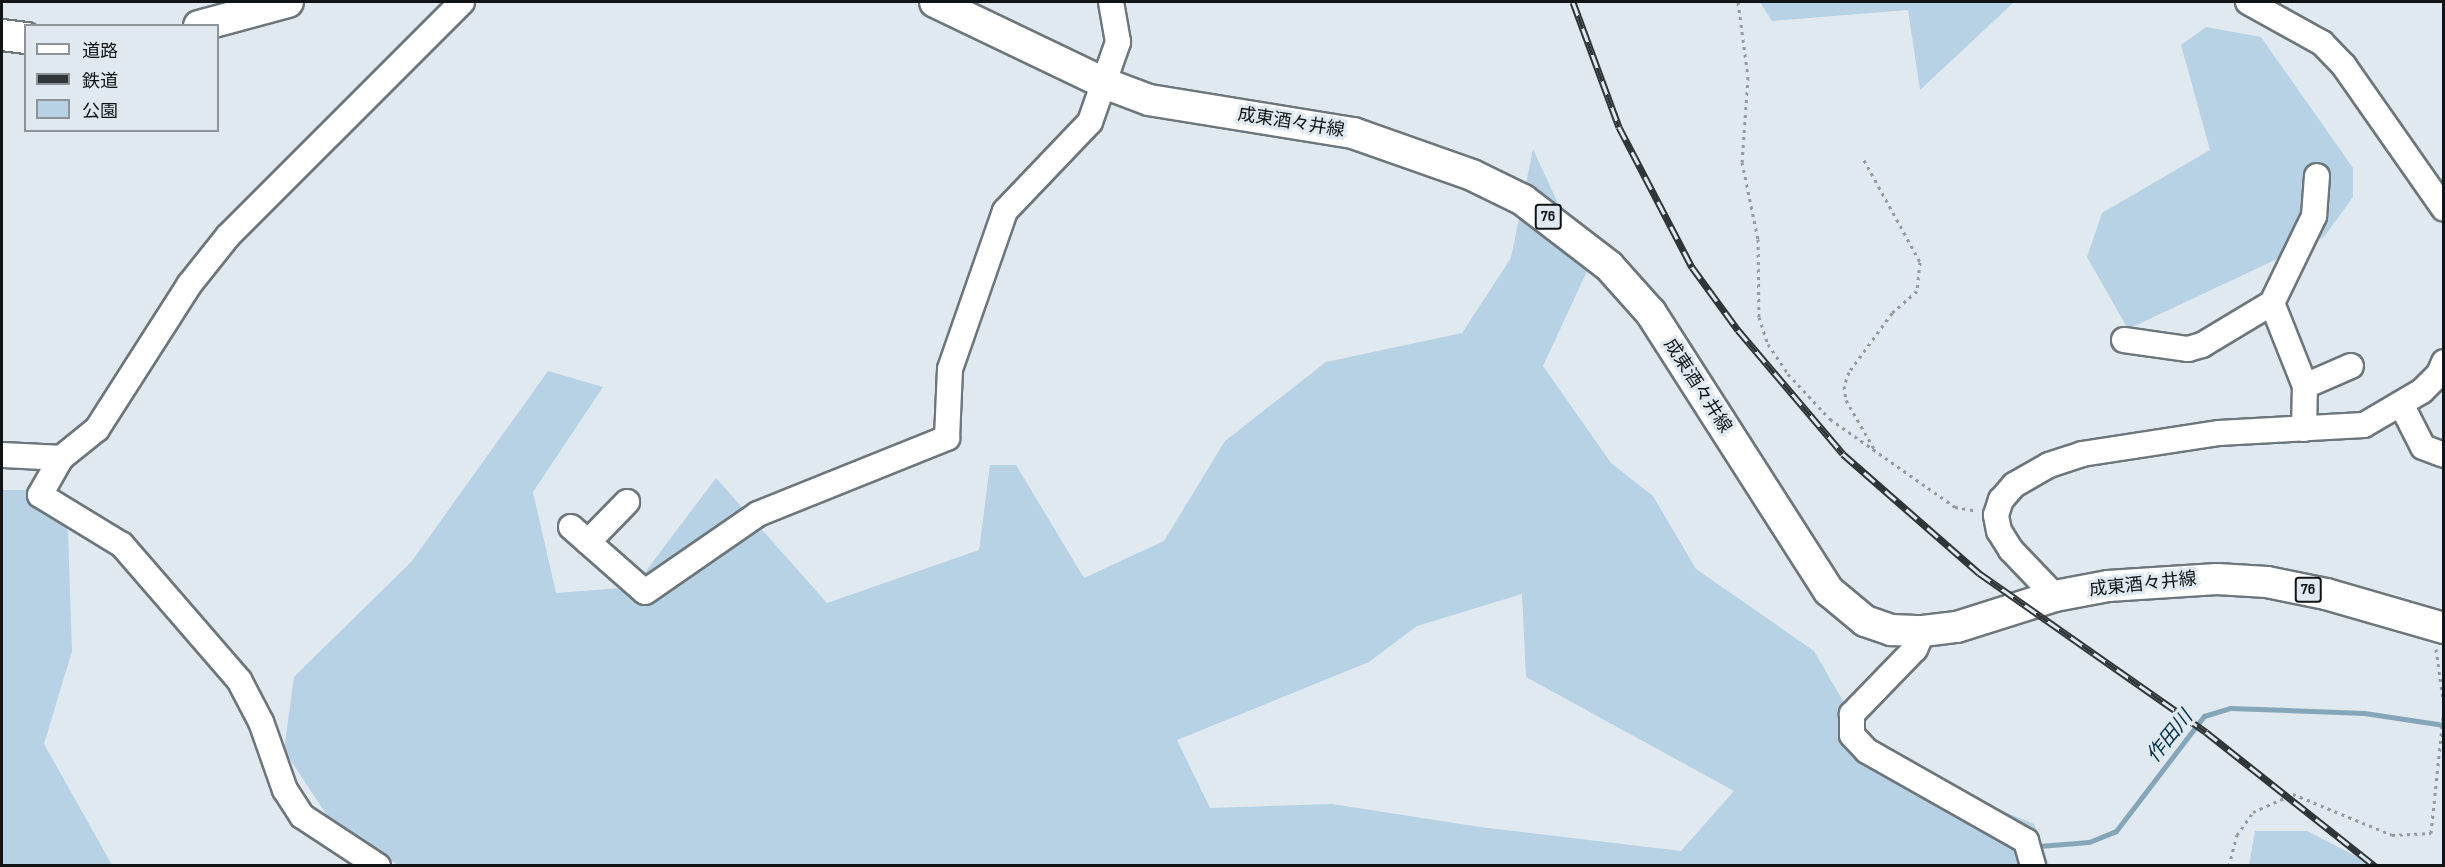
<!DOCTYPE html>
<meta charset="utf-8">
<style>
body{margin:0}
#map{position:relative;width:2445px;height:867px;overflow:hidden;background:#dfe9ef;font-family:"Sofia Sans Condensed","Noto Sans JP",sans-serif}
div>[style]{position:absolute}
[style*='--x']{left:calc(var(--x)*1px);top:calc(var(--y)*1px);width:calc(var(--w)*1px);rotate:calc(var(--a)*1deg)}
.green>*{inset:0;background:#b7d2e4}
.stream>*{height:5px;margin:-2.5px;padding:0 2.5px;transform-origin:2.5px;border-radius:2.5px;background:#85a5b9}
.path>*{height:3px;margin-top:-1.5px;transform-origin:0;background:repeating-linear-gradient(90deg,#949ba0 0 3px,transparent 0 7.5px)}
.roads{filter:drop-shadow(2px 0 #6d767b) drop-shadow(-2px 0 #6d767b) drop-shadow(0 2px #6d767b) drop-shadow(0 -2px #6d767b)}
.minor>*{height:24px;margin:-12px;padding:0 12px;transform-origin:12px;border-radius:12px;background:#fff}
.major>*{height:30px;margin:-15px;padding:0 15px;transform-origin:15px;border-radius:15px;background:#fff}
.rail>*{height:7px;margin-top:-3.5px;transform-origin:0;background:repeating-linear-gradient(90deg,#dfe9ef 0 14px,#303538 0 28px);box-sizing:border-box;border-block:2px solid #303538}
span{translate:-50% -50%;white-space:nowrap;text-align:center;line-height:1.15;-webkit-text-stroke:6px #dfe9ef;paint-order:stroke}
.shield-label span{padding:2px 4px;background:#dfe9ef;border:2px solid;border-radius:4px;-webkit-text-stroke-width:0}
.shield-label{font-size:16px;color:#101416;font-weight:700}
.street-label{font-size:18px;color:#101416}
.water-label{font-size:20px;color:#053349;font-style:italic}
.frame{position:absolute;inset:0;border:3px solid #101416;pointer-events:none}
.legend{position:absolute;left:24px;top:24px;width:195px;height:108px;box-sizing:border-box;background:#dfe9ef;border:2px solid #8c9498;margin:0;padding:8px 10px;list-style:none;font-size:18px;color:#101416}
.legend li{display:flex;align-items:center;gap:12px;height:30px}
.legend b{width:30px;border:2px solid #8c9498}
</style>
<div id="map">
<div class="green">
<div style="clip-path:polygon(1760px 2px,2014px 2px,1920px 90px,1908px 10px,1772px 21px)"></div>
<div style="clip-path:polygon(2206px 27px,2261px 37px,2353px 168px,2353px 197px,2324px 237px,2128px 329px,2087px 257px,2102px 213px,2210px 150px,2181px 45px)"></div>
<div style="clip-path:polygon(evenodd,1533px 149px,1588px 269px,1543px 366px,1611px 463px,1653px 496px,1696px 569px,1814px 651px,1876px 758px,2034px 824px,2049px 865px,398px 865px,332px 823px,284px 750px,294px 677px,412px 561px,548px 371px,603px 387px,533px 492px,556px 593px,634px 587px,716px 478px,827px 603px,979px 550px,990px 465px,1016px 465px,1084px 578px,1164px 541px,1225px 441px,1326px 362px,1462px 333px,1511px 258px,1533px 149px,1522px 594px,1526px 677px,1734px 791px,1681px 851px,1480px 827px,1332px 804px,1210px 808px,1177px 740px,1369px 662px,1417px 626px,1522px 594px)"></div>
<div style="clip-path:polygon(2px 490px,47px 490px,68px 532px,72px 651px,44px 744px,112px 865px,2px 865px)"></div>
<div style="clip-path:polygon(2255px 831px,2307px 831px,2373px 865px,2249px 865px)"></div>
</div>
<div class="stream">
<div style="--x:2041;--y:852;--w:6;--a:-108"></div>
<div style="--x:2039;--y:846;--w:50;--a:-4.6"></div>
<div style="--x:2089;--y:842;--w:29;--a:-22"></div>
<div style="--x:2116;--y:831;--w:145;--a:-52.6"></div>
<div style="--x:2204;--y:716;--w:27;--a:-17"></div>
<div style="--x:2230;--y:708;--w:134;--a:2.1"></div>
<div style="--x:2364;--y:713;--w:81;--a:8.5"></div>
</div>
<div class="path">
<div style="--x:1738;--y:2;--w:76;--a:82.4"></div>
<div style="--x:1748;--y:77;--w:85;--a:94"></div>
<div style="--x:1742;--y:162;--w:79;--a:78.3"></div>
<div style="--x:1758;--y:239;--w:78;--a:89.3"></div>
<div style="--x:1759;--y:317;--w:28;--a:72"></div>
<div style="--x:1768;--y:344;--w:36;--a:56"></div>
<div style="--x:1788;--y:374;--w:62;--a:47"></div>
<div style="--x:1830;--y:419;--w:153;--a:35.1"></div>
<div style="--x:1955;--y:507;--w:22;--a:10"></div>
<div style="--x:1864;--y:160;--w:116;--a:61.2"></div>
<div style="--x:1920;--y:262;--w:29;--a:96"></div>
<div style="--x:1917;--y:291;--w:33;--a:139"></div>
<div style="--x:1892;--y:313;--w:73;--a:126.1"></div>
<div style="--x:1849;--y:372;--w:15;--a:110"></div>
<div style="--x:1844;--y:386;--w:14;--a:82"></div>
<div style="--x:1846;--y:400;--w:60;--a:60"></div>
<div style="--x:2436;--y:649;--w:59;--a:82.1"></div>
<div style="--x:2229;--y:866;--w:32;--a:-76"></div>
<div style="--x:2237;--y:835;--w:28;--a:-55"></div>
<div style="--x:2253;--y:812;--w:44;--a:-24.2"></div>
<div style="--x:2293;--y:794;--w:107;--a:22.5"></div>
<div style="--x:2392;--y:835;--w:39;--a:-3"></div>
<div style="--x:2431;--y:833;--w:126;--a:-84.1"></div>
</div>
<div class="roads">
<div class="minor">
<div style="--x:2248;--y:2;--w:85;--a:29"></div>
<div style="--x:2322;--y:43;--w:32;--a:46"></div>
<div style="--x:2344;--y:66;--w:174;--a:55"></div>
<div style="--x:2124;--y:340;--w:65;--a:8"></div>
<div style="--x:2188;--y:349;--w:15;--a:-16"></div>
<div style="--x:2202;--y:345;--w:82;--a:-31"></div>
<div style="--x:2305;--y:386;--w:50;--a:-23.5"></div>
<div style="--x:2401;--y:404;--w:48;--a:62.9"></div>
<div style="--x:2423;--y:447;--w:22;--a:21"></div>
<div style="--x:2304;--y:429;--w:43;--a:-88.7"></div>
<div style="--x:2305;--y:386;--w:89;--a:-111.7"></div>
<div style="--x:2272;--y:303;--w:97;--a:-64.2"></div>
<div style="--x:2314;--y:216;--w:40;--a:-85.7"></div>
<div style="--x:2;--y:455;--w:59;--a:2.9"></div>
<div style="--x:571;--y:527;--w:98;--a:41.3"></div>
<div style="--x:645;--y:592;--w:137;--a:-34.6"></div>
<div style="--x:758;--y:514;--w:204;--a:-21.9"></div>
<div style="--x:947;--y:438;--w:69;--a:-87.5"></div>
<div style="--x:950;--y:369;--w:167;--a:-70.8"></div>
<div style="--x:1005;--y:211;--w:123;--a:-46.3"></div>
<div style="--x:1090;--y:122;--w:85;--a:-70.7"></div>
<div style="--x:1118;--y:42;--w:41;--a:-99.9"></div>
<div style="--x:588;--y:542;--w:56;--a:-45.7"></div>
<div style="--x:2055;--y:596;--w:64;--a:-133.7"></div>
<div style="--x:2011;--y:550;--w:22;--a:-122"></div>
<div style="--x:1999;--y:531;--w:16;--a:-101"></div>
<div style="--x:1996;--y:515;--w:16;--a:-72"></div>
<div style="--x:2001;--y:500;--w:20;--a:-49"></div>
<div style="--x:2014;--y:485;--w:40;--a:-29.7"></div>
<div style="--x:2049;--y:465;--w:35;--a:-18"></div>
<div style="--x:2082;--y:454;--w:139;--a:-8.7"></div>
<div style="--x:2219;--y:433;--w:145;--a:-3.2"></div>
<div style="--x:2364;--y:425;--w:67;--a:-30.4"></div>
<div style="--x:2422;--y:391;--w:24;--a:-45"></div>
<div style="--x:2439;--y:374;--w:13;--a:-67"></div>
<div style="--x:1923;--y:631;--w:20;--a:114"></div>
<div style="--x:1915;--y:649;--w:91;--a:134.1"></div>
<div style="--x:1852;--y:714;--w:21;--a:90"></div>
<div style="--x:1852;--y:735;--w:22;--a:47"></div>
<div style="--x:1867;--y:751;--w:183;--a:29.5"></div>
<div style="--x:2026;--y:841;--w:26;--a:74"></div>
<div style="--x:378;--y:866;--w:91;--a:-146.7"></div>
<div style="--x:302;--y:816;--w:31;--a:-123"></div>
<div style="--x:285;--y:790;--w:72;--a:-109.4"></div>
<div style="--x:261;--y:722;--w:47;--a:-117.6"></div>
<div style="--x:239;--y:680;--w:179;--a:-130.9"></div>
<div style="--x:122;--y:545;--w:96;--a:-148.6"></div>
<div style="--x:40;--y:495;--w:43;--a:-60.4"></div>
<div style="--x:61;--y:458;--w:46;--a:-38.9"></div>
<div style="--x:97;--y:429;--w:171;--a:-57.4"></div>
<div style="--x:189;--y:285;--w:63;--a:-51.5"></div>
<div style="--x:228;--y:236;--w:331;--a:-45"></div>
</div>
<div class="major">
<div style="--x:935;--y:2;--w:187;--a:25.6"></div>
<div style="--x:1104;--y:83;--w:48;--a:20.7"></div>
<div style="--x:1149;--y:100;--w:207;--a:9.2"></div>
<div style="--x:1353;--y:133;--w:126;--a:19.4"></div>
<div style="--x:1472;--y:175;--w:57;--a:26.1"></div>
<div style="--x:1523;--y:200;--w:108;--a:37.5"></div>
<div style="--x:1609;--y:266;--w:63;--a:48.2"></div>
<div style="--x:1651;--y:313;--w:330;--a:57.4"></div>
<div style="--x:1829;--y:591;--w:47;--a:39.8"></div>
<div style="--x:1865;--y:621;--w:28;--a:19"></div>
<div style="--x:1891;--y:630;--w:32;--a:2"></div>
<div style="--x:1923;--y:631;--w:34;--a:-7"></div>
<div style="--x:1957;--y:627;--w:103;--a:-17.6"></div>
<div style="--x:2055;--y:596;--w:54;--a:-10.7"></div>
<div style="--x:2108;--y:586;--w:109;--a:-3.7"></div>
<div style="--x:2217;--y:579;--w:50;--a:3.4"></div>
<div style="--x:2267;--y:582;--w:60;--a:11.5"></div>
<div style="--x:2326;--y:594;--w:123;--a:16.1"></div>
<div style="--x:199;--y:26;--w:92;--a:-15.1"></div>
<div style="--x:2;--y:35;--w:24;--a:7"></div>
</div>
</div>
<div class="rail">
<div style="--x:1573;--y:2;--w:133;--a:69.8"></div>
<div style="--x:1619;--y:127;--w:158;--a:62.5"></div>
<div style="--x:1692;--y:267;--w:78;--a:53.9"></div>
<div style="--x:1738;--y:330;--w:162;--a:49.7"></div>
<div style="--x:1843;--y:454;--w:181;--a:41.2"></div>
<div style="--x:1979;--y:573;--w:277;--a:35"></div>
<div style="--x:2206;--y:732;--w:216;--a:38.4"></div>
</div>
<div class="shield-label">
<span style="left:1548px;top:217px">76</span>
<span style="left:2308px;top:590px">76</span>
</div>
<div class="street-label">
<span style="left:1291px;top:123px;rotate:9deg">成東酒々井線</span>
<span style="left:1697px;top:386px;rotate:57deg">成東酒々井線</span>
<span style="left:2143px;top:585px;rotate:-6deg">成東酒々井線</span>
</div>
<div class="water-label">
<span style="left:2170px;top:737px;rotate:-51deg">作田川</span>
</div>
<div class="frame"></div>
<ul class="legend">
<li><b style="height:8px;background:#fff"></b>道路</li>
<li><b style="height:8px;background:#303538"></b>鉄道</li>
<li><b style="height:16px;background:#b7d2e4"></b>公園</li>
</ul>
</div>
